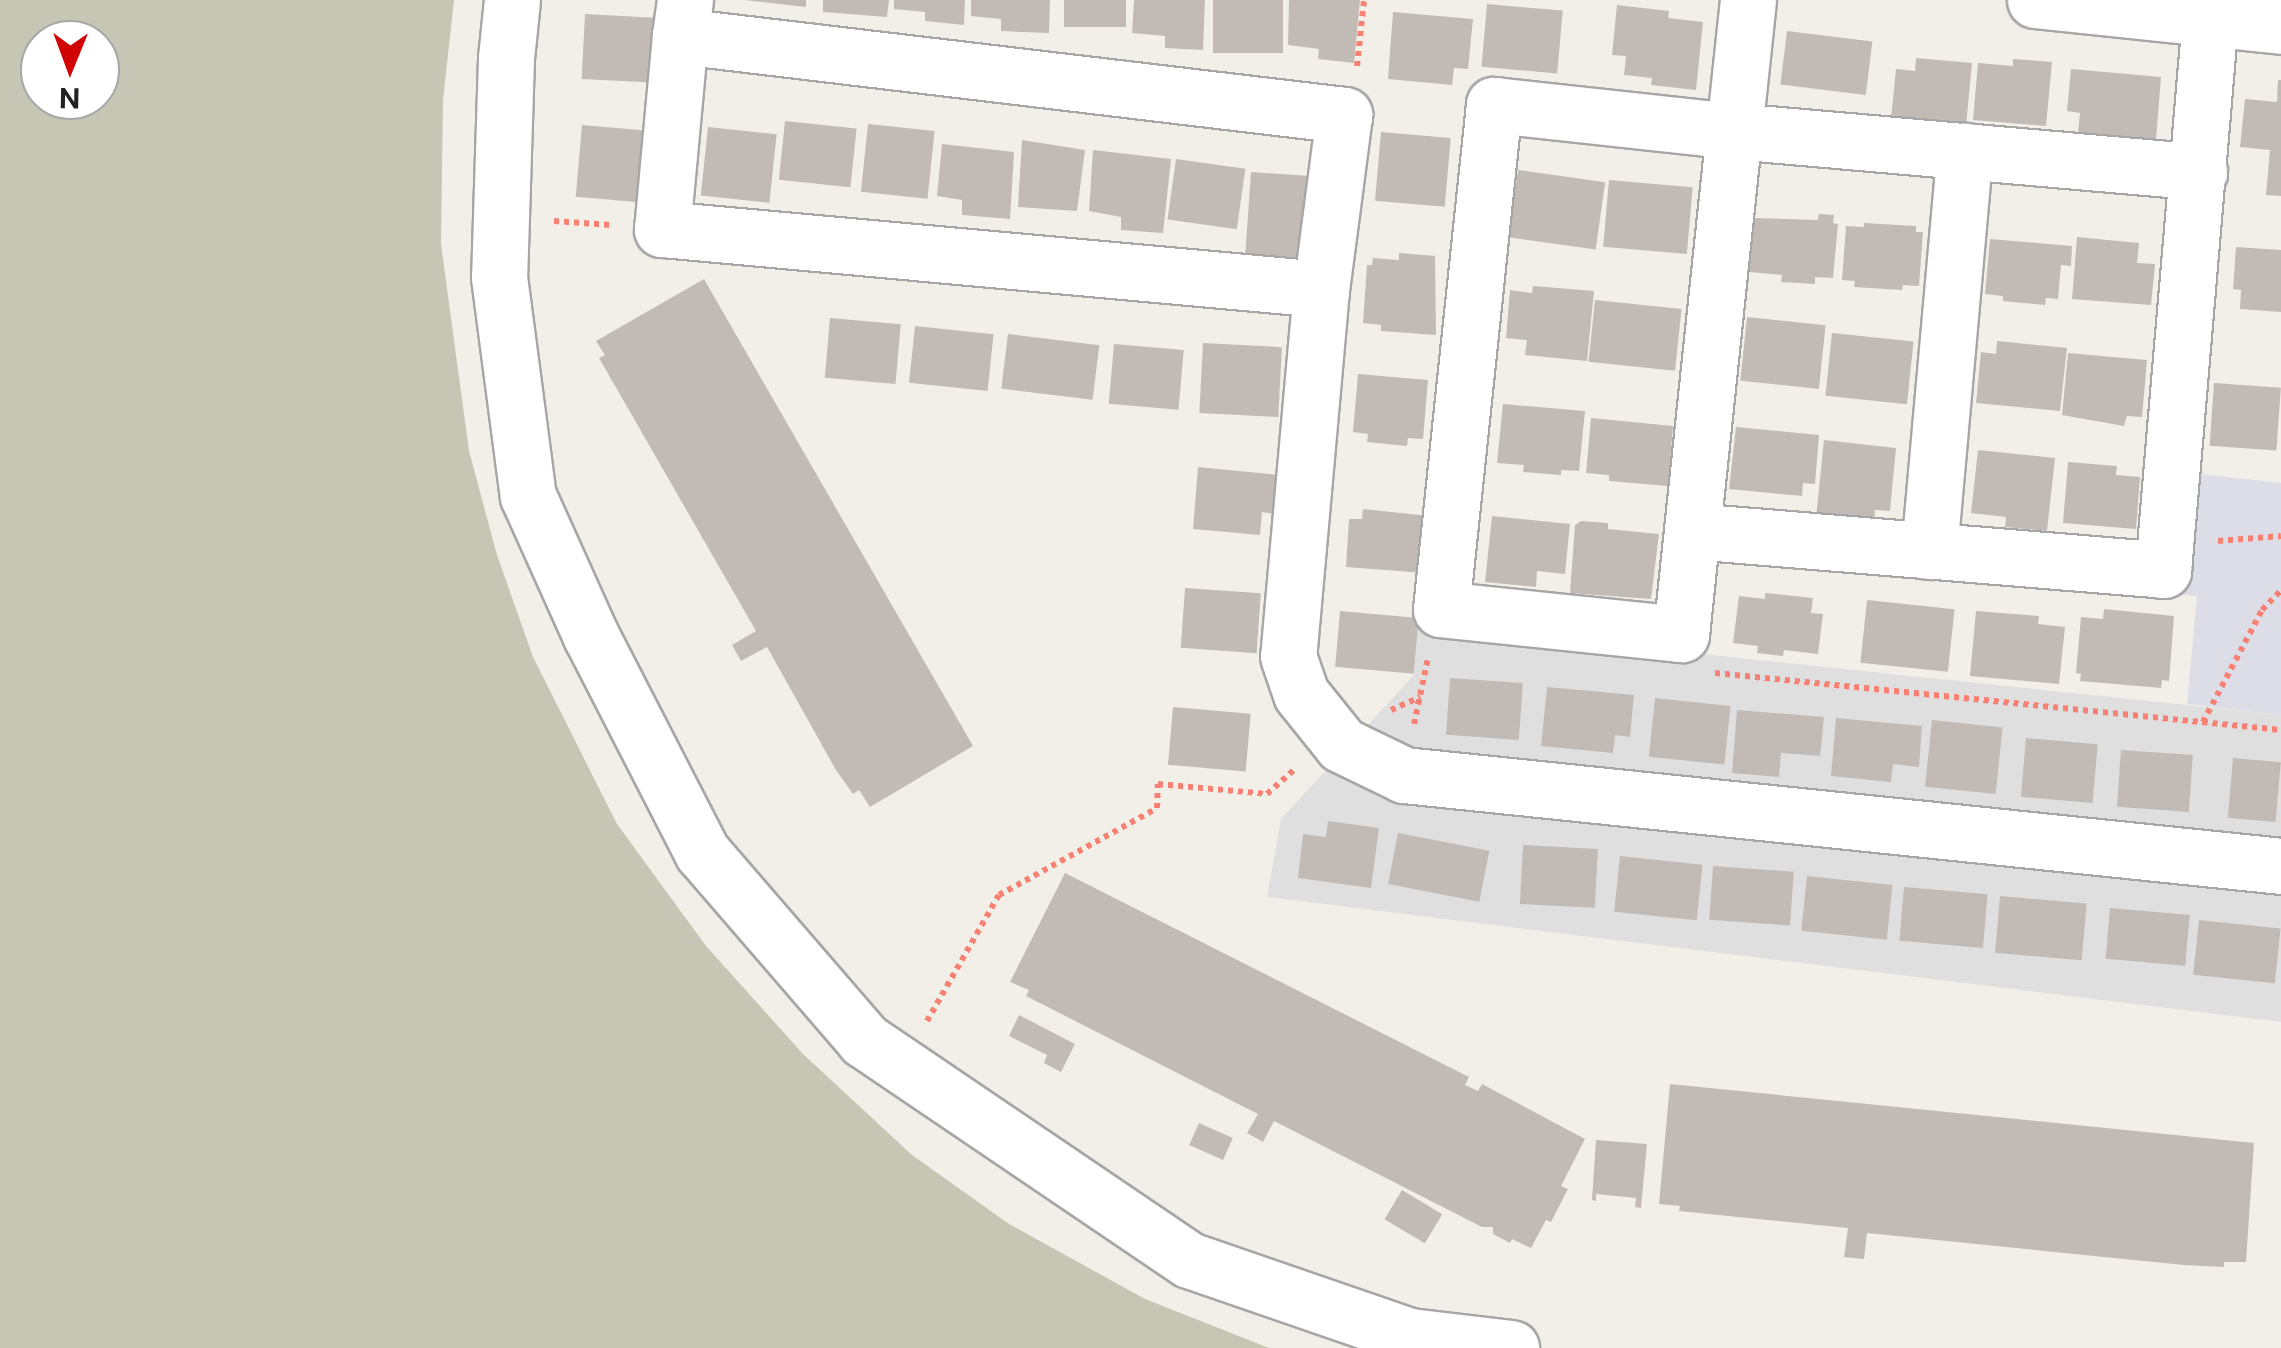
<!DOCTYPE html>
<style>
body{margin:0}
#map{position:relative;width:2281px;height:1348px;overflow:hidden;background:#f2efe9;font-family:"Public Sans",sans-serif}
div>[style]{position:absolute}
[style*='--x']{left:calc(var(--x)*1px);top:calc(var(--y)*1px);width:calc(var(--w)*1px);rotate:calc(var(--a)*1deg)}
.residential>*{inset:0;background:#e0dfdf}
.construction>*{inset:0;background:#c6c6b4}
.plaza>*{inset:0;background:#dddde8}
.building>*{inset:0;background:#c2bbb5;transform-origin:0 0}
.path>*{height:6px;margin-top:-3px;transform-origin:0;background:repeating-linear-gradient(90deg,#f88174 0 5px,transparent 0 10px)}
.roads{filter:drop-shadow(2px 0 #a6a6a6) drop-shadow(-2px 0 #a6a6a6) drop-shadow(0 2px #a6a6a6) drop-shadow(0 -2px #a6a6a6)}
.minor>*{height:55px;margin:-27.5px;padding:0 27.5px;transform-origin:27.5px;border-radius:27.5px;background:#fff}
span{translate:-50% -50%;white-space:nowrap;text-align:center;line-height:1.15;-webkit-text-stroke:8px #fff;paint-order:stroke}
.north{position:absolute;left:20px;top:20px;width:100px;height:100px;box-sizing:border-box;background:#fff;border:2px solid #a7a7a7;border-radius:50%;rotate:181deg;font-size:28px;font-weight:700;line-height:40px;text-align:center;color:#222}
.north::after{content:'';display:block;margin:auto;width:35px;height:45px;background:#d00404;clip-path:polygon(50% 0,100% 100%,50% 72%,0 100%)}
</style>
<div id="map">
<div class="residential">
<div style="clip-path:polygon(1418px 624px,2281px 715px,2281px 1022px,1267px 897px,1281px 819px,1414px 675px)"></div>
</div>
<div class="construction">
<div style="clip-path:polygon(evenodd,0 0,454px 0,443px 100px,441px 244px,469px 451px,497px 555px,533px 657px,617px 824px,706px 946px,803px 1054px,912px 1155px,1009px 1224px,1145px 1299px,1269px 1348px,0 1348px,0 0,100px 40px,100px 100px,40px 100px,40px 40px,100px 40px)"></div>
</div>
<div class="plaza">
<div style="clip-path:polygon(2191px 473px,2281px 483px,2281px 715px,2187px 704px,2197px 596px,2180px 594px)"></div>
</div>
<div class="building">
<div style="clip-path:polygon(744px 0,806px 0,806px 7px)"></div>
<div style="clip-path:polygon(823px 0,889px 0,887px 17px,823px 12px)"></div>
<div style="clip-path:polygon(894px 0,965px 0,964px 25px,925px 21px,925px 12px,894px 9px)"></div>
<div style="clip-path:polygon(971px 0,1050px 0,1049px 33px,1001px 31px,1001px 19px,971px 16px)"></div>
<div style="left:1064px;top:0;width:62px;height:27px"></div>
<div style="clip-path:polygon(1134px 0,1205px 0,1203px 50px,1165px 48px,1165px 36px,1132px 33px)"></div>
<div style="left:1213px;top:0;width:70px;height:53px"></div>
<div style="clip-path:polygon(1289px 0,1360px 0,1354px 63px,1318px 59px,1319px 49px,1288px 45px)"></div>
<div style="left:1487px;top:4px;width:76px;height:63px;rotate:5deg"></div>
<div style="clip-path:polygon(1617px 5px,1669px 11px,1668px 18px,1703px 22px,1696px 90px,1651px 85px,1652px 78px,1624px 75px,1626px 56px,1612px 55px)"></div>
<div style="clip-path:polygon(1393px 12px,1473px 19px,1468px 69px,1454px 68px,1452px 85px,1388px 79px)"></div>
<div style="left:585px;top:14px;width:70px;height:65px;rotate:3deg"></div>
<div style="left:1787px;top:31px;width:86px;height:54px;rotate:7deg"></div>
<div style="clip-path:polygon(1916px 58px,1972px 63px,1966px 126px,1891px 119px,1896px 69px,1915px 71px)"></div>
<div style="clip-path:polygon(2013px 59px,2052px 62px,2046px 126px,1973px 120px,1978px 63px,2013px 66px)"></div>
<div style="clip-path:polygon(2071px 69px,2161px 77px,2156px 140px,2078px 133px,2080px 113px,2067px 111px)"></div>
<div style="clip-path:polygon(2278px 80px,2281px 80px,2281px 196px,2266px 195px,2270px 150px,2240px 147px,2245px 99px,2277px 102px)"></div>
<div style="left:785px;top:121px;width:72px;height:59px;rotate:6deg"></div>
<div style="left:868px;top:124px;width:67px;height:68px;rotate:6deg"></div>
<div style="left:582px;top:125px;width:61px;height:72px;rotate:5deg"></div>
<div style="left:708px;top:127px;width:69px;height:69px;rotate:6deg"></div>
<div style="left:1381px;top:132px;width:70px;height:69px;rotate:5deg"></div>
<div style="clip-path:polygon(1022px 140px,1085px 150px,1077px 211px,1018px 207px)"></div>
<div style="clip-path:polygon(942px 144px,1014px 152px,1010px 219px,962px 215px,962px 200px,937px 196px)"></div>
<div style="clip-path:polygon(1093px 150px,1171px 159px,1163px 233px,1121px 230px,1121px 217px,1089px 211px)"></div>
<div style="left:1176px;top:159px;width:70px;height:61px;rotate:8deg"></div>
<div style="left:1518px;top:170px;width:88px;height:68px;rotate:8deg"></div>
<div style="left:1251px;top:172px;width:59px;height:82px;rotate:4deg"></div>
<div style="left:1609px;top:180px;width:84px;height:67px;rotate:5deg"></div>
<div style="clip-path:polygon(1819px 214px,1834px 215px,1833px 223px,1838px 224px,1833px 278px,1815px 277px,1815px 284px,1781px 282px,1782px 275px,1749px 272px,1754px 218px,1818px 220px)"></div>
<div style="clip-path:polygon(1864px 223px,1916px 226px,1916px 232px,1923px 232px,1919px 286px,1903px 285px,1902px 290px,1854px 287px,1855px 281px,1842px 280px,1846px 226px,1864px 227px)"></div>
<div style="clip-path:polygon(2077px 237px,2139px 243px,2137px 263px,2155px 264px,2151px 305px,2072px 299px)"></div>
<div style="clip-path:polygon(1990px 239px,2072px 246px,2071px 266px,2061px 265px,2058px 299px,2046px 298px,2045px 305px,2003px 301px,2003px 296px,1985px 294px)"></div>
<div style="clip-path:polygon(2236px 247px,2281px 250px,2281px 312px,2240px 309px,2241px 290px,2233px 289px)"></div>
<div style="clip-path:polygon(1399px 253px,1435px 256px,1436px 335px,1381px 331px,1381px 325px,1363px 323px,1367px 265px,1372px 265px,1373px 258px,1399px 260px)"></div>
<div style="clip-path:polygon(704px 279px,973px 746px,870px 807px,859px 790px,853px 794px,836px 770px,767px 647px,741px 661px,732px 645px,756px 631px,599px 358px,605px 355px,596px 341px)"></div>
<div style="clip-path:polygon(1533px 286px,1594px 291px,1587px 361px,1525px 355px,1527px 340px,1506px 338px,1510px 290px,1532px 293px)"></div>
<div style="left:1595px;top:300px;width:87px;height:62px;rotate:6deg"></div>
<div style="left:1747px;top:317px;width:79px;height:64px;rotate:6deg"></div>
<div style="left:830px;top:318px;width:71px;height:60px;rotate:5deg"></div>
<div style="left:915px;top:326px;width:79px;height:57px;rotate:6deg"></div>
<div style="left:1832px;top:333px;width:82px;height:63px;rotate:6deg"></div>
<div style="left:1008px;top:334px;width:92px;height:55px;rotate:7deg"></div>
<div style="clip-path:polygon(1997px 341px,2067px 348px,2060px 411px,1976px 403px,1981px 352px,1996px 354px)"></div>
<div style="left:1203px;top:343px;width:79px;height:70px;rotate:3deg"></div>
<div style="left:1114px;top:344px;width:70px;height:60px;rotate:5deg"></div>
<div style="clip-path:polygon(2068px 353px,2147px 360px,2142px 417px,2127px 416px,2124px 426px,2062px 415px)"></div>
<div style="clip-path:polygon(1358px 374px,1428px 380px,1423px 439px,1408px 438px,1407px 446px,1367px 442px,1368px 434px,1353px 432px)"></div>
<div style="left:2214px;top:383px;width:67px;height:63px;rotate:4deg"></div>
<div style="clip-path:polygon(1503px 404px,1585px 411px,1579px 471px,1561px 470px,1561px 475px,1523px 472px,1524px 465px,1497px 463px)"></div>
<div style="clip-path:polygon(1591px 418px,1673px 426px,1668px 486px,1609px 481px,1609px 475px,1586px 473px)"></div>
<div style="clip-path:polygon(1736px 427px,1819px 435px,1815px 484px,1803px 483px,1802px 496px,1729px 489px)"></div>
<div style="clip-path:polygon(1824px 440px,1896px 448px,1890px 511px,1875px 510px,1874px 524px,1816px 518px)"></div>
<div style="clip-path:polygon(1978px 450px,2055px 458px,2047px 531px,2005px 527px,2006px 517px,1971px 513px)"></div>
<div style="clip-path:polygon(2068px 462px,2117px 466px,2116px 475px,2140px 477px,2136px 529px,2063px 523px)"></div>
<div style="clip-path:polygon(1198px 467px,1280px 475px,1276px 514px,1262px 512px,1260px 535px,1193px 529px)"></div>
<div style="clip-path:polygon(1363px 509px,1429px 516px,1424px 573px,1346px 567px,1349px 519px,1362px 519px)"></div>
<div style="clip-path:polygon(1492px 516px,1570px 524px,1565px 574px,1537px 571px,1536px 587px,1485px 582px)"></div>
<div style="clip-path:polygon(1581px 521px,1608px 523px,1608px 529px,1659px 534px,1651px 599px,1570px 593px,1575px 525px)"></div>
<div style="left:1185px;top:588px;width:76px;height:60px;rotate:4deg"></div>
<div style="clip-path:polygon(1765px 593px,1813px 598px,1811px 613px,1823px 614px,1818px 654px,1784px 650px,1783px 656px,1757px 653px,1758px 646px,1733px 643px,1739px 596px,1765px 599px)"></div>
<div style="left:1867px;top:600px;width:88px;height:63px;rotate:6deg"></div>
<div style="clip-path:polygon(2104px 609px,2174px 616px,2169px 681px,2162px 680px,2161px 688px,2080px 681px,2081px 674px,2076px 673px,2081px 617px,2103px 619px)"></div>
<div style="left:1340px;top:611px;width:79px;height:56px;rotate:5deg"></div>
<div style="clip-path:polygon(1976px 611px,2039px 616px,2038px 624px,2065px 627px,2059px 684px,1970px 676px)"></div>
<div style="left:1450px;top:678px;width:73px;height:57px;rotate:4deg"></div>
<div style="clip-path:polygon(1547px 687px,1634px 695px,1630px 737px,1615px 735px,1613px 753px,1541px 746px)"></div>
<div style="left:1655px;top:698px;width:76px;height:59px;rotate:6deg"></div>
<div style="left:1173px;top:707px;width:78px;height:58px;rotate:5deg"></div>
<div style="clip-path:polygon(1737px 710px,1824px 717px,1820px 756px,1781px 753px,1779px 777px,1732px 773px)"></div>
<div style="clip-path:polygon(1836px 718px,1922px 726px,1919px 767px,1893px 764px,1891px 782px,1831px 776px)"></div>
<div style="left:1932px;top:720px;width:71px;height:67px;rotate:6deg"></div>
<div style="left:2026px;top:738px;width:72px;height:59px;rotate:5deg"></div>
<div style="left:2121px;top:750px;width:72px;height:57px;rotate:4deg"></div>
<div style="left:2233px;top:758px;width:48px;height:60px;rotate:5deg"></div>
<div style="clip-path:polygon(1328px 821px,1379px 828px,1371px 888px,1298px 878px,1303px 834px,1326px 837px)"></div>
<div style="left:1398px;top:833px;width:93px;height:52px;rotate:11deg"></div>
<div style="left:1523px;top:845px;width:75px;height:59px;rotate:3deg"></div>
<div style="left:1620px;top:856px;width:83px;height:56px;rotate:6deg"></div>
<div style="left:1713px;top:866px;width:81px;height:54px;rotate:4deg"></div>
<div style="clip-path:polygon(1065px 873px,1469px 1077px,1465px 1085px,1478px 1091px,1482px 1084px,1585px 1139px,1561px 1186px,1568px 1189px,1551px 1222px,1546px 1220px,1531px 1248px,1512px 1239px,1510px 1243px,1493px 1234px,1493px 1227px,1482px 1227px,1274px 1121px,1263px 1142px,1247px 1133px,1258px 1114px,1026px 996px,1029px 990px,1010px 982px)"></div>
<div style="left:1807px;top:876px;width:86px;height:55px;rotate:6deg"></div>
<div style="left:1904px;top:887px;width:84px;height:54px;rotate:5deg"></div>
<div style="left:2000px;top:896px;width:87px;height:57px;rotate:5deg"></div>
<div style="left:2110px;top:908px;width:80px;height:51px;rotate:5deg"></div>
<div style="left:2199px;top:920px;width:82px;height:55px;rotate:6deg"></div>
<div style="clip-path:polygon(1019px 1015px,1075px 1044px,1061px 1072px,1044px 1063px,1047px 1055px,1009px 1036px)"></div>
<div style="clip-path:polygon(1670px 1084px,2254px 1143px,2246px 1262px,2224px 1262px,2224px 1267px,2184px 1265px,1867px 1233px,1864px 1259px,1844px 1257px,1848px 1228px,1679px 1211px,1680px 1206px,1659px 1204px)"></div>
<div style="left:1199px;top:1123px;width:37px;height:24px;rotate:24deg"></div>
<div style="clip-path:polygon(1596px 1140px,1647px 1144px,1641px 1208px,1635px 1207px,1636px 1198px,1596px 1194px,1596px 1201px,1592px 1200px)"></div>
<div style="left:1402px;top:1190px;width:47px;height:34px;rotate:31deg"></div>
</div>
<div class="path">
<div style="--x:1357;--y:66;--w:66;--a:-83.9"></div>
<div style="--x:554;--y:221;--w:57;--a:4"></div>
<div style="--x:2218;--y:541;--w:63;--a:-4.5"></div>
<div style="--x:1715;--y:673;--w:569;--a:5.75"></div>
<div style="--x:1391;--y:710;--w:32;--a:-24"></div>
<div style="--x:2203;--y:722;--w:127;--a:-62.2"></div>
<div style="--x:2262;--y:610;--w:28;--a:-46"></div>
<div style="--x:1414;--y:724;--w:67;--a:-78"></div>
<div style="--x:927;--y:1021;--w:145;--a:-60.3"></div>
<div style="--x:999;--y:895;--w:180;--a:-28.8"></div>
<div style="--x:1157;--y:808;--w:24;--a:-88"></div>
<div style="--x:1158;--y:784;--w:109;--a:5.2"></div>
<div style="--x:1267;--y:794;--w:39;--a:-42"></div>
</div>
<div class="roads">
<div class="minor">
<div style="--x:512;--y:0;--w:58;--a:95.9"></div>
<div style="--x:506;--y:58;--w:219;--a:91.8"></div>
<div style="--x:499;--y:277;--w:221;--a:82.5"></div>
<div style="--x:528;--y:496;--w:154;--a:65.8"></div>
<div style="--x:591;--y:636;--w:243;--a:62.8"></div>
<div style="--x:702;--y:852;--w:248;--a:49.2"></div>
<div style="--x:864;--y:1040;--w:392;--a:34.1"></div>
<div style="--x:1189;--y:1260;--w:234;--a:19"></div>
<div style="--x:1410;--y:1336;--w:102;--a:6.8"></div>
<div style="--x:685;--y:0;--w:36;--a:98"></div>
<div style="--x:680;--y:36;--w:669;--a:6.78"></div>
<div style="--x:1344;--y:115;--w:176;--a:97.5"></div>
<div style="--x:1321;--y:289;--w:368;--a:95.1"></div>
<div style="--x:1288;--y:656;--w:40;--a:71.1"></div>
<div style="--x:1301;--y:694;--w:65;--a:51.2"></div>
<div style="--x:1342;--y:745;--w:69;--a:25.8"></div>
<div style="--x:1404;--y:775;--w:882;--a:5.92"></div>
<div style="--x:1748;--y:0;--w:132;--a:96.1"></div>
<div style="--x:1734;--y:131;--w:506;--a:96.01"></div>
<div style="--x:1681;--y:634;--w:241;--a:-174.1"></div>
<div style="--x:1441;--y:609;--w:507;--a:-84"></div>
<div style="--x:1494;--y:105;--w:241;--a:6.2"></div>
<div style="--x:1734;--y:131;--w:467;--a:5"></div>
<div style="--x:2035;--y:0;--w:247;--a:6"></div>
<div style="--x:680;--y:36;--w:194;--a:95.3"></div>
<div style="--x:662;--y:229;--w:662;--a:5.2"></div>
<div style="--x:1692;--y:531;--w:473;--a:4.7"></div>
<div style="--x:2163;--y:570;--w:554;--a:-85.13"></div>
<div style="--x:1929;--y:551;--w:402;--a:-84.9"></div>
</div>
</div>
<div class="north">N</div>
</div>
